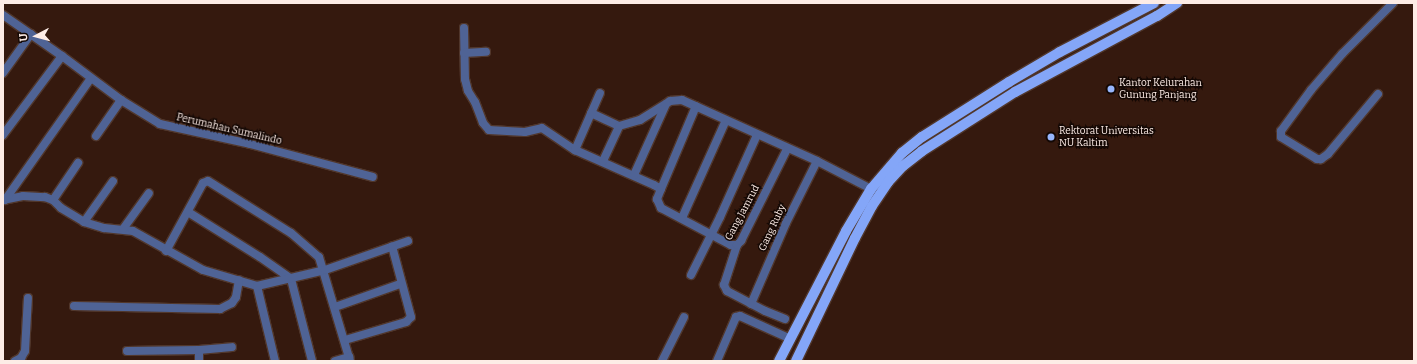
<!DOCTYPE html>
<style>
body{margin:0}
#map{position:relative;width:1417px;height:364px;overflow:hidden;background:#35190e;font-family:Bitter,serif}
div>[style]{position:absolute}
[style*='--x']{left:calc(var(--x)*1px);top:calc(var(--y)*1px);width:calc(var(--w)*1px);rotate:calc(var(--a)*1deg)}
.roads{filter:drop-shadow(1px 0 #51372c) drop-shadow(-1px 0 #51372c) drop-shadow(0 1px #51372c) drop-shadow(0 -1px #51372c)}
.minor>*{height:8px;margin:-4px;padding:0 4px;transform-origin:4px;border-radius:4px;background:#4f6395}
.major>*{height:10px;margin:-5px;padding:0 5px;transform-origin:5px;border-radius:5px;background:#84a6f8}
.dots>*{width:11px;height:11px;translate:-50% -50%;box-sizing:border-box;border:2px solid #140804;border-radius:50%}
span{translate:-50% -50%;white-space:nowrap;text-align:center;line-height:1.15;-webkit-text-stroke:3px #140804;paint-order:stroke}
.poi-label{font-size:10px;color:#fdece6}
.left{translate:0 -50%;text-align:left}
.street-label{font-size:10px;color:#fdece6}
.frame{position:absolute;inset:0;border:4px solid #fdece6;pointer-events:none}
.north{position:absolute;left:16px;top:16px;width:40px;height:40px;-webkit-text-stroke:3px #140804;paint-order:stroke;rotate:264deg;font-size:11px;font-weight:700;line-height:16px;text-align:center;color:#fdece6}
.north::after{content:'';display:block;margin:auto;width:14px;height:18px;background:#fdece6;clip-path:polygon(50% 0,100% 100%,50% 72%,0 100%)}
</style>
<div id="map">
<div class="roads">
<div class="minor">
<div style="--x:3;--y:15;--w:72;--a:34.8"></div>
<div style="--x:62;--y:56;--w:99;--a:126.8"></div>
<div style="--x:464;--y:28;--w:51;--a:88.9"></div>
<div style="--x:465;--y:79;--w:12;--a:76"></div>
<div style="--x:468;--y:91;--w:13;--a:58"></div>
<div style="--x:475;--y:102;--w:22;--a:69"></div>
<div style="--x:483;--y:123;--w:9;--a:49"></div>
<div style="--x:489;--y:130;--w:36;--a:3"></div>
<div style="--x:525;--y:132;--w:17;--a:-13"></div>
<div style="--x:542;--y:128;--w:40;--a:34"></div>
<div style="--x:575;--y:150;--w:86;--a:23.9"></div>
<div style="--x:654;--y:185;--w:8;--a:30"></div>
<div style="--x:661;--y:189;--w:11;--a:112"></div>
<div style="--x:657;--y:199;--w:10;--a:66"></div>
<div style="--x:661;--y:208;--w:79;--a:27.9"></div>
<div style="--x:731;--y:245;--w:6;--a:0"></div>
<div style="--x:464;--y:53;--w:22;--a:-3"></div>
<div style="--x:62;--y:56;--w:74;--a:36.7"></div>
<div style="--x:121;--y:100;--w:46;--a:31.6"></div>
<div style="--x:160;--y:124;--w:92;--a:12.5"></div>
<div style="--x:250;--y:144;--w:127;--a:15"></div>
<div style="--x:3;--y:73;--w:48;--a:-54.3"></div>
<div style="--x:1378;--y:94;--w:78;--a:129.8"></div>
<div style="--x:1328;--y:154;--w:9;--a:144"></div>
<div style="--x:1321;--y:159;--w:4;--a:180"></div>
<div style="--x:1317;--y:159;--w:42;--a:-148.6"></div>
<div style="--x:1281;--y:137;--w:6;--a:-90"></div>
<div style="--x:1281;--y:131;--w:51;--a:-53.8"></div>
<div style="--x:1311;--y:90;--w:48;--a:-49.3"></div>
<div style="--x:1342;--y:54;--w:72;--a:-45"></div>
<div style="--x:591;--y:113;--w:31;--a:25"></div>
<div style="--x:96;--y:136;--w:44;--a:-55.2"></div>
<div style="--x:575;--y:150;--w:62;--a:-66.3"></div>
<div style="--x:603;--y:161;--w:38;--a:-65"></div>
<div style="--x:619;--y:126;--w:22;--a:-16"></div>
<div style="--x:640;--y:120;--w:36;--a:-32"></div>
<div style="--x:670;--y:101;--w:12;--a:-5"></div>
<div style="--x:682;--y:100;--w:148;--a:24.3"></div>
<div style="--x:817;--y:161;--w:61;--a:27.4"></div>
<div style="--x:634;--y:175;--w:78;--a:-65.7"></div>
<div style="--x:661;--y:189;--w:90;--a:-67.1"></div>
<div style="--x:3;--y:200;--w:20;--a:-11"></div>
<div style="--x:23;--y:196;--w:22;--a:3"></div>
<div style="--x:45;--y:197;--w:9;--a:21"></div>
<div style="--x:53;--y:200;--w:11;--a:45"></div>
<div style="--x:61;--y:208;--w:27;--a:31"></div>
<div style="--x:84;--y:222;--w:21;--a:17"></div>
<div style="--x:104;--y:228;--w:29;--a:6"></div>
<div style="--x:133;--y:231;--w:80;--a:29.1"></div>
<div style="--x:203;--y:270;--w:56;--a:16.5"></div>
<div style="--x:257;--y:286;--w:77;--a:76.5"></div>
<div style="--x:5;--y:200;--w:149;--a:-54.8"></div>
<div style="--x:53;--y:200;--w:45;--a:-56"></div>
<div style="--x:188;--y:212;--w:85;--a:32"></div>
<div style="--x:260;--y:257;--w:38;--a:35"></div>
<div style="--x:291;--y:279;--w:85;--a:75.6"></div>
<div style="--x:682;--y:218;--w:107;--a:-65.8"></div>
<div style="--x:84;--y:222;--w:50;--a:-54.7"></div>
<div style="--x:123;--y:229;--w:44;--a:-54.2"></div>
<div style="--x:166;--y:251;--w:77;--a:-61.4"></div>
<div style="--x:203;--y:183;--w:5;--a:-22"></div>
<div style="--x:208;--y:181;--w:98;--a:32.1"></div>
<div style="--x:291;--y:233;--w:37;--a:41"></div>
<div style="--x:319;--y:257;--w:109;--a:73.4"></div>
<div style="--x:691;--y:275;--w:65;--a:-63.4"></div>
<div style="--x:720;--y:217;--w:90;--a:-65.7"></div>
<div style="--x:257;--y:286;--w:70;--a:-13.2"></div>
<div style="--x:325;--y:270;--w:88;--a:-19.3"></div>
<div style="--x:751;--y:304;--w:88;--a:-66.6"></div>
<div style="--x:786;--y:223;--w:69;--a:-63.4"></div>
<div style="--x:74;--y:306;--w:146;--a:1.2"></div>
<div style="--x:220;--y:309;--w:13;--a:-27"></div>
<div style="--x:232;--y:303;--w:7;--a:-56"></div>
<div style="--x:236;--y:297;--w:17;--a:-80"></div>
<div style="--x:335;--y:307;--w:69;--a:-19.5"></div>
<div style="--x:785;--y:319;--w:22;--a:-158"></div>
<div style="--x:765;--y:311;--w:43;--a:-152.2"></div>
<div style="--x:727;--y:291;--w:7;--a:-117"></div>
<div style="--x:724;--y:285;--w:42;--a:-72"></div>
<div style="--x:737;--y:245;--w:6;--a:-45"></div>
<div style="--x:741;--y:241;--w:103;--a:-63.4"></div>
<div style="--x:345;--y:340;--w:64;--a:-16.4"></div>
<div style="--x:406;--y:322;--w:7;--a:-45"></div>
<div style="--x:411;--y:317;--w:73;--a:-105"></div>
<div style="--x:199;--y:350;--w:11;--a:90"></div>
<div style="--x:127;--y:351;--w:72;--a:-0.8"></div>
<div style="--x:199;--y:350;--w:33;--a:-5"></div>
<div style="--x:15;--y:361;--w:7;--a:-27"></div>
<div style="--x:21;--y:358;--w:8;--a:-60"></div>
<div style="--x:25;--y:351;--w:53;--a:-86.8"></div>
<div style="--x:335;--y:361;--w:15;--a:-16"></div>
<div style="--x:662;--y:361;--w:49;--a:-63.4"></div>
<div style="--x:717;--y:361;--w:48;--a:-66.6"></div>
<div style="--x:736;--y:317;--w:4;--a:-14"></div>
<div style="--x:740;--y:316;--w:56;--a:24.3"></div>
</div>
<div class="major">
<div style="--x:779;--y:361;--w:146;--a:-62.7"></div>
<div style="--x:846;--y:231;--w:49;--a:-59.2"></div>
<div style="--x:871;--y:189;--w:48;--a:-49.3"></div>
<div style="--x:902;--y:153;--w:26;--a:-39"></div>
<div style="--x:922;--y:137;--w:103;--a:-32.3"></div>
<div style="--x:1009;--y:82;--w:59;--a:-30.5"></div>
<div style="--x:1060;--y:52;--w:106;--a:-27.5"></div>
<div style="--x:796;--y:361;--w:136;--a:-64.4"></div>
<div style="--x:855;--y:238;--w:36;--a:-62"></div>
<div style="--x:872;--y:206;--w:29;--a:-56"></div>
<div style="--x:888;--y:182;--w:22;--a:-47"></div>
<div style="--x:903;--y:166;--w:24;--a:-38"></div>
<div style="--x:922;--y:151;--w:110;--a:-32.4"></div>
<div style="--x:1015;--y:92;--w:161;--a:-28.2"></div>
<div style="--x:1157;--y:16;--w:24;--a:-33"></div>
</div>
</div>
<div class="dots">
<div style="left:1111px;top:89px;background:#97b6fd"></div>
<div style="left:1051px;top:137px;background:#97b6fd"></div>
</div>
<div class="poi-label">
<span class="left" style="left:1119px;top:89px">Kantor Kelurahan<br>Gunung Panjang</span>
<span class="left" style="left:1059px;top:137px">Rektorat Universitas<br>NU Kaltim</span>
</div>
<div class="street-label">
<span style="left:229px;top:130px;rotate:13deg">Perumahan Sumalindo</span>
<span style="left:743px;top:213px;rotate:-62deg">Gang Jamrud</span>
<span style="left:773px;top:228px;rotate:-65deg">Gang Ruby</span>
</div>
<div class="frame"></div>
<div class="north">U</div>
</div>
